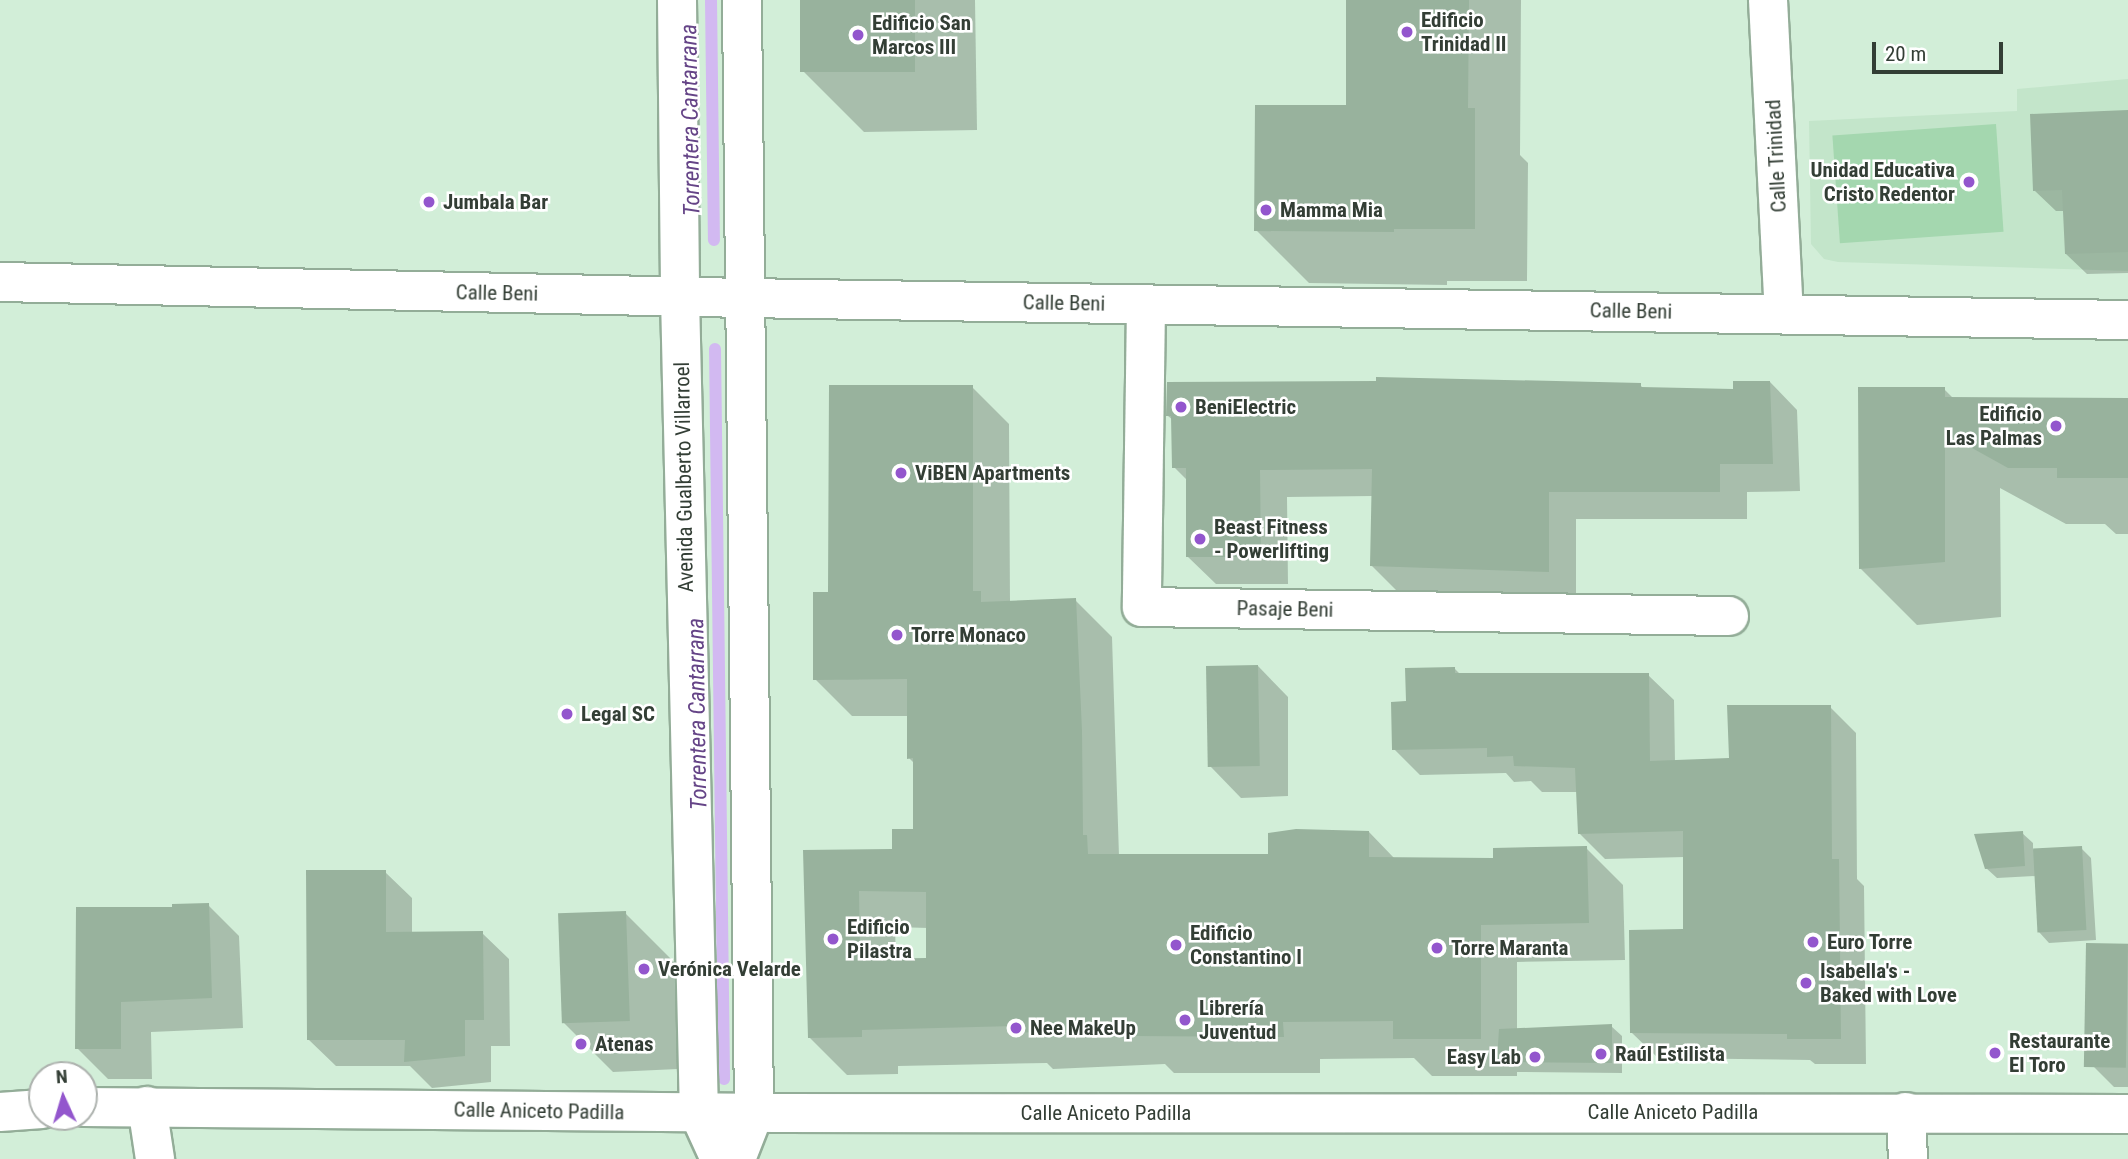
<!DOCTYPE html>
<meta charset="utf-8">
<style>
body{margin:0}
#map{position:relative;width:2128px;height:1159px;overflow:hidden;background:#d2eed8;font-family:"Roboto Condensed",sans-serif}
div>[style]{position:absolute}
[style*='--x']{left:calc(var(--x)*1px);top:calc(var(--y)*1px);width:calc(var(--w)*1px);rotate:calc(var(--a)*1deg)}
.built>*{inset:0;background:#c3e5ca}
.green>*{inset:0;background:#a4d7af;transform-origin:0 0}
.shadow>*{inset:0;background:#0003}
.stream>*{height:12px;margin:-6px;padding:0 6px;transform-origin:6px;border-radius:6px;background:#d2b9f1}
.building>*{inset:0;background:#98b29d;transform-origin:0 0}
.roads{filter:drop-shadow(2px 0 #93ad98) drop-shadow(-2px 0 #93ad98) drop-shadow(0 2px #93ad98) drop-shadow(0 -2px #93ad98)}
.minor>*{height:38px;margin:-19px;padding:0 19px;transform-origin:19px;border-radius:19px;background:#fff}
.secondary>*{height:38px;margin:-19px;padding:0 19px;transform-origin:19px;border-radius:19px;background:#fff}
.dots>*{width:19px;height:19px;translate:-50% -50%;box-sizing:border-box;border:4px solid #fff;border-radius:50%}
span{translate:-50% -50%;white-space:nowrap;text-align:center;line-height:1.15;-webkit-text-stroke:5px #fff;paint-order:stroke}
.poi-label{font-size:21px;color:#333e35;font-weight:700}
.left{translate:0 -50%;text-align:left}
.right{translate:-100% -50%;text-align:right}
.street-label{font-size:21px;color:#333e35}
.water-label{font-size:23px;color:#654487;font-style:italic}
.north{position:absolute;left:28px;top:1061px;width:70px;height:70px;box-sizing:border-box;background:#fff;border:2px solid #adb2ae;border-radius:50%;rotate:356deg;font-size:19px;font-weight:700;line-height:28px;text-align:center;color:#333e35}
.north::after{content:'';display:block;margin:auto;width:24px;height:32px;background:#9356cd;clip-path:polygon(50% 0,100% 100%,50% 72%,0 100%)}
.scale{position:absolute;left:1872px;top:42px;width:131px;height:32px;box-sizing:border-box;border:4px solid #333e35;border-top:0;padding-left:9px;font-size:21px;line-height:24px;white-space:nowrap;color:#333e35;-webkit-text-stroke:5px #fff;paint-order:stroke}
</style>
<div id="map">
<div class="built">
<div style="clip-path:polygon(2128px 79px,2128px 271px,1838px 262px,1824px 259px,1811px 244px,1809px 121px,2017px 111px,2017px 89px)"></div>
</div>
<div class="green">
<div style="left:1996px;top:124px;width:108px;height:164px;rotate:86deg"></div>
</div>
<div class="shadow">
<div style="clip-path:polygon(802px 0,975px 0,977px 130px,864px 132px,803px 71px)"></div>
<div style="clip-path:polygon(1348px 0,1521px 0,1520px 155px,1528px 163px,1527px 281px,1447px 281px,1447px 285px,1309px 283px,1256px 230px,1347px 107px)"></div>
<div style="clip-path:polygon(2128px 112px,2128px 273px,2087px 274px,2066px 254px,2065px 211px,2056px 211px,2035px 191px)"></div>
<div style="clip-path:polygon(1770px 382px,1797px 410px,1800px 491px,1747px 492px,1747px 519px,1576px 519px,1576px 599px,1399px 593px,1371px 565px,1373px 496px,1287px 497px,1288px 584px,1216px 584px,1188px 557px,1188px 481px,1174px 467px,1173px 420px,1168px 416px,1640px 385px,1644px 389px,1735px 391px)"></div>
<div style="clip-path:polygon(evenodd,972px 387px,1009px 424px,1010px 603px,1075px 600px,1112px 637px,1119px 856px,1270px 856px,1369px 832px,1395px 859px,1495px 859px,1586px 848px,1623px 885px,1625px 960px,1517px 962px,1517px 1030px,1611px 1026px,1622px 1036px,1622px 1073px,1517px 1072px,1517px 1076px,1432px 1076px,1414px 1058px,1320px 1059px,1320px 1073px,1174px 1073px,1165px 1064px,1053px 1069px,1047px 1063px,898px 1066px,898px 1074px,847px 1075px,810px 1038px,805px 852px,894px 850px,914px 830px,915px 764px,909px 758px,909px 716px,852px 716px,815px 679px,830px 594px,972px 387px,895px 927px,928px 928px,927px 960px,896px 960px,895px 927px)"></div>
<div style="clip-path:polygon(1944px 389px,1954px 399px,2128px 400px,2128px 534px,2116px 534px,2105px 524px,2066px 524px,2000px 488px,2001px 617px,1917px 625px,1860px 568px)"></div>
<div style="clip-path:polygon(1258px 666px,1288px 697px,1288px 796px,1241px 798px,1211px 767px)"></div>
<div style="clip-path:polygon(1455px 669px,1460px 674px,1648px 675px,1674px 700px,1675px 762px,1731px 760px,1830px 707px,1856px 733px,1857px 879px,1864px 886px,1866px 1064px,1815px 1064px,1810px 1060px,1658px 1058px,1632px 1033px,1685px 931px,1685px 857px,1605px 859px,1579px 833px,1578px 792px,1542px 792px,1531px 781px,1514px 782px,1506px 773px,1420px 775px,1394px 749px,1407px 703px)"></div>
<div style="clip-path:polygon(2022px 833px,2033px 843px,2033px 850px,2081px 848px,2091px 858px,2096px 940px,2049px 943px,2039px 932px,2036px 876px,1997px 878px,1986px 868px)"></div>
<div style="clip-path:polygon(385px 872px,412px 898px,412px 933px,482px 933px,509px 959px,510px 1046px,491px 1046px,491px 1082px,432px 1088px,410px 1066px,336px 1066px,309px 1040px)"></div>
<div style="clip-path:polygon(208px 905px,239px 936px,243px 1028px,151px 1032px,152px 1079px,108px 1079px,77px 1048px,174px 909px)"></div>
<div style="clip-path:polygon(625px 913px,674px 962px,678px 1069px,613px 1072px,564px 1023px)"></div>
<div style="clip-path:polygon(2128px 946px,2128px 1087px,2114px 1087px,2093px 1066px)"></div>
</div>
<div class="stream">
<div style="--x:711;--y:0;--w:240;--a:89.3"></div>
<div style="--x:715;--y:349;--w:730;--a:89.29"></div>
</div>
<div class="building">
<div style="left:800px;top:0;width:115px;height:72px"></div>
<div style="clip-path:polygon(1346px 0,1469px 0,1468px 108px,1475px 108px,1475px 229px,1394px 229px,1394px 232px,1254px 231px,1255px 105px,1346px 105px)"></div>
<div style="clip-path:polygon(2128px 110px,2128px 252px,2065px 254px,2062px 190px,2033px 191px,2030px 114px)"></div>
<div style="clip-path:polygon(1376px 377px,1641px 383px,1641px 387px,1733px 389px,1733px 381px,1770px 381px,1773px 464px,1720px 464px,1720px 492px,1549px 492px,1549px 572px,1370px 566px,1372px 469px,1260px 470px,1261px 557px,1186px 557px,1186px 468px,1172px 468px,1171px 416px,1166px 416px,1167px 382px,1376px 381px)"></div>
<div style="clip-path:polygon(evenodd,829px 385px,973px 385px,973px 591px,981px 591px,981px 602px,1076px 598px,1082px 731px,1083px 835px,1087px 835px,1088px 854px,1268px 854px,1268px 833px,1296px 829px,1369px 831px,1369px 857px,1493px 858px,1493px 848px,1587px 846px,1589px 923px,1481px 925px,1481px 1039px,1393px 1039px,1393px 1021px,1283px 1022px,1284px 1037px,1135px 1036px,1135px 1027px,1014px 1033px,1014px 1026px,862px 1030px,862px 1037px,808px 1038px,803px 850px,892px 849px,892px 829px,913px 829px,913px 758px,907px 759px,907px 679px,813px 680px,813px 592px,828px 592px,829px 385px,859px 891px,926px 892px,926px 958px,860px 959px,859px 891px)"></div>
<div style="clip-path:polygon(1858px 387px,1945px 387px,1945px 397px,2128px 398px,2128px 478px,2057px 478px,2057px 468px,2008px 468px,1945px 433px,1945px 562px,1859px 569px)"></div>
<div style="left:1258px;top:665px;width:101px;height:52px;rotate:89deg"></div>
<div style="clip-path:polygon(1455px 667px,1455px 673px,1649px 673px,1650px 761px,1729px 758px,1727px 705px,1831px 705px,1832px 859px,1839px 859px,1841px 1039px,1787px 1039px,1787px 1034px,1630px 1033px,1629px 930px,1683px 929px,1683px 831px,1578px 834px,1575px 768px,1514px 766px,1513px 756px,1487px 757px,1487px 748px,1392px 750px,1391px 702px,1406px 701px,1405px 668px)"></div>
<div style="clip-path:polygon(2023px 831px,2025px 866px,1985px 869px,1974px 834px)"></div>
<div style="left:2082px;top:846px;width:84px;height:49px;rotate:87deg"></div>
<div style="clip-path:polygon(306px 870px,386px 870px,386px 932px,483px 931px,484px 1020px,465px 1020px,465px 1056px,404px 1062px,405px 1040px,307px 1040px)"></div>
<div style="clip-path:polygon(209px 903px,212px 998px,121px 1002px,121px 1049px,75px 1049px,76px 907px,172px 907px,172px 904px)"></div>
<div style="left:626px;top:911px;width:110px;height:68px;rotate:88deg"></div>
<div style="left:2086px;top:943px;width:42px;height:124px;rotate:1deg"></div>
<div style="clip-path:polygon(1612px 1024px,1612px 1063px,1497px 1062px,1499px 1029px)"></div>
</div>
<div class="roads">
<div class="minor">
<div style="--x:677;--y:0;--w:297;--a:89.4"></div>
<div style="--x:680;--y:297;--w:816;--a:88.67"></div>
<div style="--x:699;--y:1113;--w:51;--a:65.5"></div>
<div style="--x:1768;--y:0;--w:313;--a:87.1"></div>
<div style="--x:1146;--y:305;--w:302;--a:90.8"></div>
<div style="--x:1142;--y:607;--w:587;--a:0.88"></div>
<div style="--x:147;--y:1106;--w:54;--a:81.4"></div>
<div style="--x:1906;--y:1112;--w:47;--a:87.6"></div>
<div style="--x:736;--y:1159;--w:49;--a:-68.6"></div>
<div style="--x:754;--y:1113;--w:1113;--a:-90.62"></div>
</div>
<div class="secondary">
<div style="--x:0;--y:282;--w:743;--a:1.23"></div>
<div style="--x:743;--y:298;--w:1385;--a:0.91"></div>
<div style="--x:84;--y:1107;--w:691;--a:0.5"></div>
<div style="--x:775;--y:1113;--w:1353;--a:0.04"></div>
<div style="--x:0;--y:1112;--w:42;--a:-4.1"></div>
</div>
</div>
<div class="dots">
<div style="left:1407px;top:32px;background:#9356cd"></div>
<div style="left:858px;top:35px;background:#9356cd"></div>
<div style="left:1969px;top:182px;background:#9356cd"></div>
<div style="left:429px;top:202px;background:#9356cd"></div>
<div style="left:1266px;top:210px;background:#9356cd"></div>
<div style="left:1181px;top:407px;background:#9356cd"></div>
<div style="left:2056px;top:426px;background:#9356cd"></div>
<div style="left:901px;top:473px;background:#9356cd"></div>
<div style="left:1200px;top:539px;background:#9356cd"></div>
<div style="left:897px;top:635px;background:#9356cd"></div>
<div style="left:567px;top:714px;background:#9356cd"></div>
<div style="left:833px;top:939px;background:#9356cd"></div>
<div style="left:1813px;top:942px;background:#9356cd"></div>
<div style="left:1176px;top:945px;background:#9356cd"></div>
<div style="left:1437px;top:948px;background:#9356cd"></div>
<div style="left:644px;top:969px;background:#9356cd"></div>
<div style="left:1806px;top:983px;background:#9356cd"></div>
<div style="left:1185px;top:1020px;background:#9356cd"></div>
<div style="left:1016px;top:1028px;background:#9356cd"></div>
<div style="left:581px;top:1044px;background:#9356cd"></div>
<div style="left:1995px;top:1053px;background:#9356cd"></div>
<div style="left:1601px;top:1054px;background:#9356cd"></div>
<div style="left:1535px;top:1057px;background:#9356cd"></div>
</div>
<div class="poi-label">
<span class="left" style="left:1421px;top:32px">Edificio<br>Trinidad II</span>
<span class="left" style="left:872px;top:35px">Edificio San<br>Marcos III</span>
<span class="right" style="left:1955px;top:182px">Unidad Educativa<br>Cristo Redentor</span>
<span class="left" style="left:443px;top:202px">Jumbala Bar</span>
<span class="left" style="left:1280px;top:210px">Mamma Mia</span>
<span class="left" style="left:1195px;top:407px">BeniElectric</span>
<span class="right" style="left:2042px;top:426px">Edificio<br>Las Palmas</span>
<span class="left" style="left:915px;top:473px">ViBEN Apartments</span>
<span class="left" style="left:1214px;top:539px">Beast Fitness<br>- Powerlifting</span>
<span class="left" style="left:911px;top:635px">Torre Monaco</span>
<span class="left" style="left:581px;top:714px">Legal SC</span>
<span class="left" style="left:847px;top:939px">Edificio<br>Pilastra</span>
<span class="left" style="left:1190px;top:945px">Edificio<br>Constantino I</span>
<span class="left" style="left:1827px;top:942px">Euro Torre</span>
<span class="left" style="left:1451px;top:948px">Torre Maranta</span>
<span class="left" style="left:658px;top:969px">Verónica Velarde</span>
<span class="left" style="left:1820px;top:983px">Isabella's -<br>Baked with Love</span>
<span class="left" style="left:1199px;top:1020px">Librería<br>Juventud</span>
<span class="left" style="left:1030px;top:1028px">Nee MakeUp</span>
<span class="left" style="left:2009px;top:1053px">Restaurante<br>El Toro</span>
<span class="left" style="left:595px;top:1044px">Atenas</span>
<span class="left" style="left:1615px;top:1054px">Raúl Estilista</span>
<span class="right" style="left:1521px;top:1057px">Easy Lab</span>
</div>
<div class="street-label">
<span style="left:1776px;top:156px;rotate:-93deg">Calle Trinidad</span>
<span style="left:497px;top:293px;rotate:1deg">Calle Beni</span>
<span style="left:1064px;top:303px;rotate:1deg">Calle Beni</span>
<span style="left:1631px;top:311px;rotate:1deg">Calle Beni</span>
<span style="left:684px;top:477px;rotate:-91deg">Avenida Gualberto Villarroel</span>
<span style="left:1285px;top:609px;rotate:1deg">Pasaje Beni</span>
<span style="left:539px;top:1111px;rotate:1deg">Calle Aniceto Padilla</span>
<span style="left:1673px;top:1112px">Calle Aniceto Padilla</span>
<span style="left:1106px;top:1113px">Calle Aniceto Padilla</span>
</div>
<div class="water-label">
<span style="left:691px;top:120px;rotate:-91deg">Torrentera Cantarrana</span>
<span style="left:698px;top:714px;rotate:-91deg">Torrentera Cantarrana</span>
</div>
<div class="north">N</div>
<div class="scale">20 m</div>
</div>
